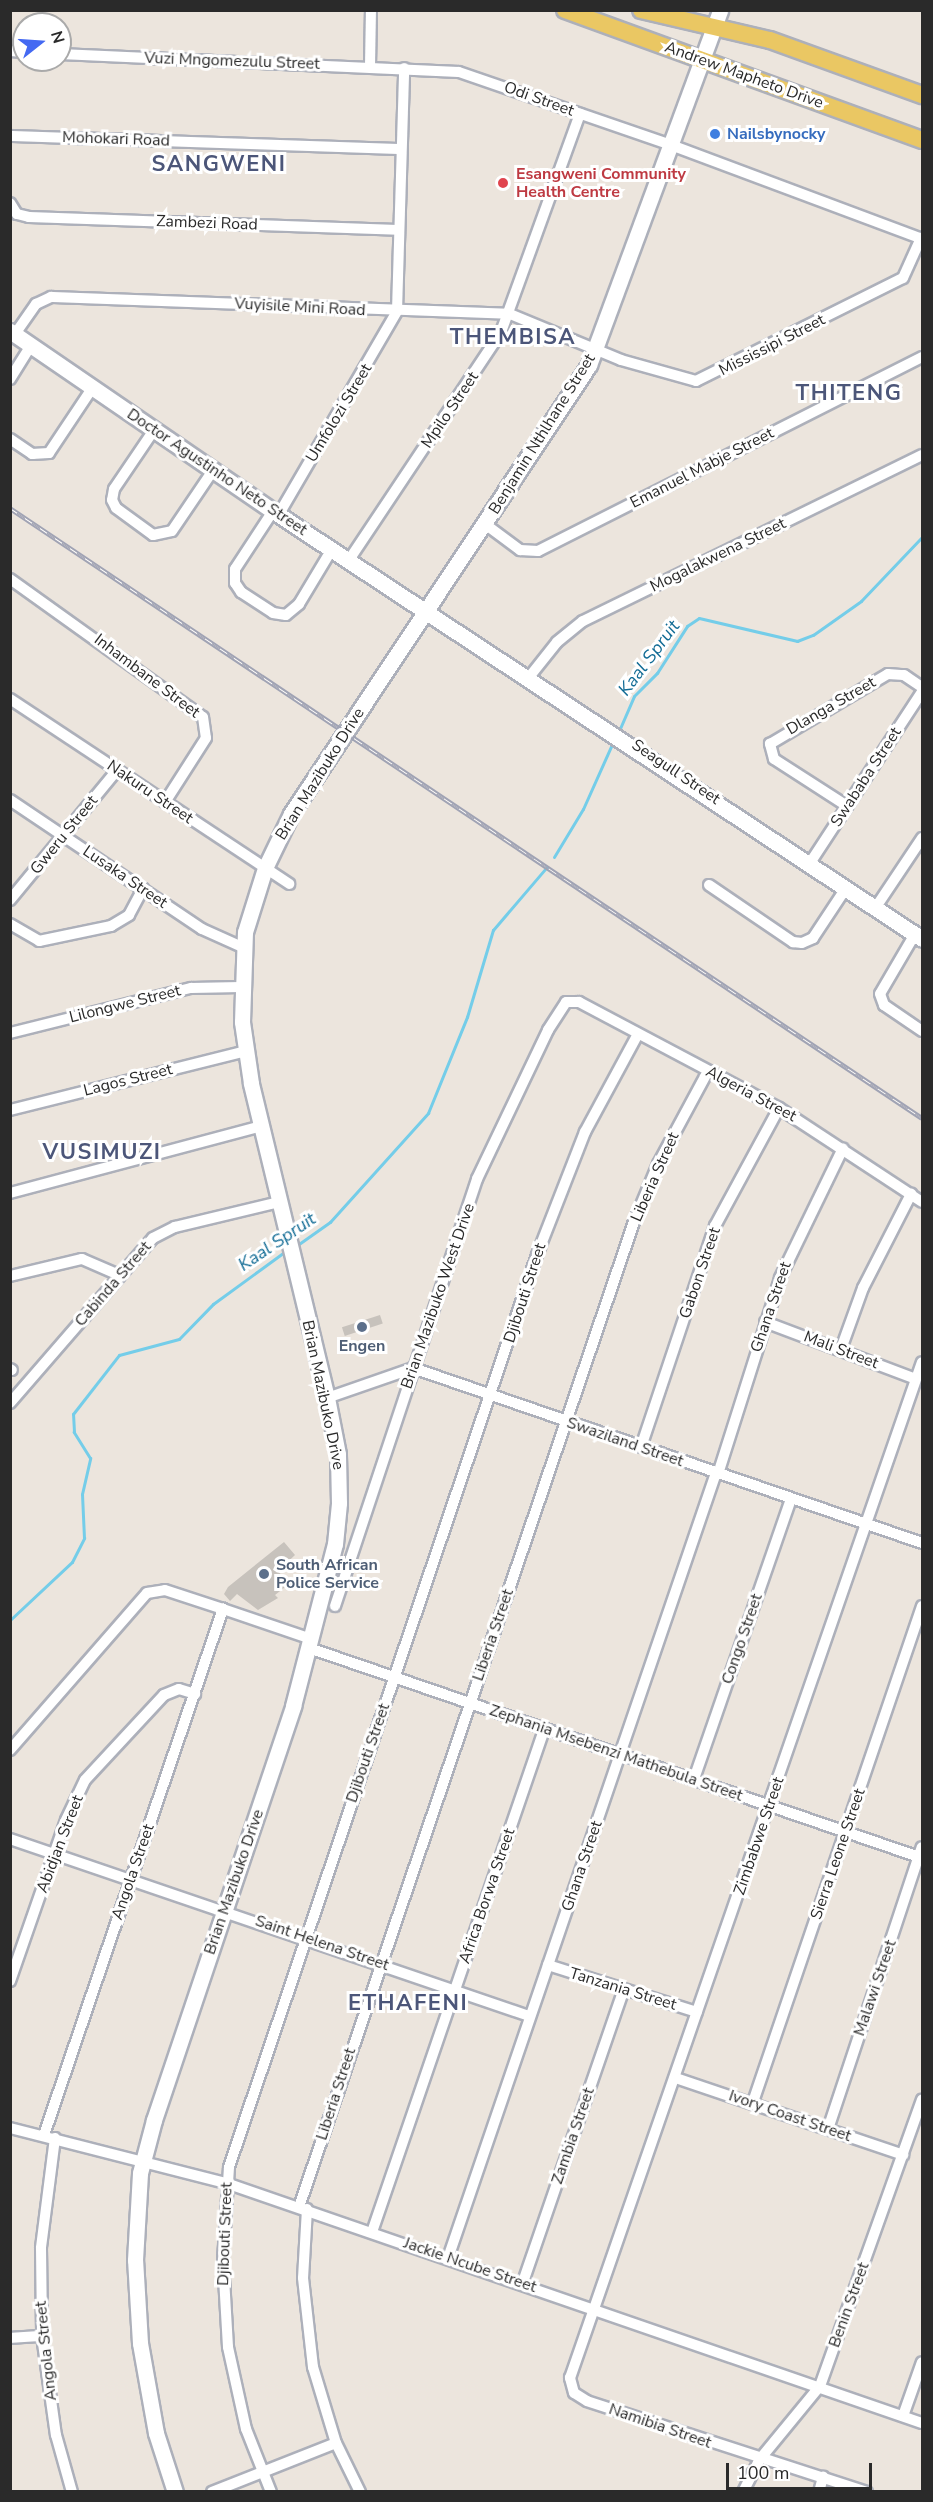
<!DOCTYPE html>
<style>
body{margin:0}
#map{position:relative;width:933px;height:2502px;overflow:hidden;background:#ece5dd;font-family:"Nunito Sans",sans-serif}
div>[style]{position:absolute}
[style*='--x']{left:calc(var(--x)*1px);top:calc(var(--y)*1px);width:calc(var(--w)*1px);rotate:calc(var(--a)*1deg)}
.stream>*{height:3px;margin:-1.5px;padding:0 1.5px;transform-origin:1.5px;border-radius:1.5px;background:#74cde9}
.building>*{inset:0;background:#c7c2bc;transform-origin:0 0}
.roads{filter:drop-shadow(2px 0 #adb0ba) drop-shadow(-2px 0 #adb0ba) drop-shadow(0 2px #adb0ba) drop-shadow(0 -2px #adb0ba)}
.street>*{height:10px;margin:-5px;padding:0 5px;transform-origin:5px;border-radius:5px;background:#fff}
.secondary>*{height:15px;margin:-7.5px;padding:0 7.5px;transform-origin:7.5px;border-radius:7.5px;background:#fff}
.primary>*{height:16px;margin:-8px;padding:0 8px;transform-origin:8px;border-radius:8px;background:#eac763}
.rail>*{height:5px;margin-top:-2.5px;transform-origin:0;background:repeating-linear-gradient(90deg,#fff 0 9px,#a0a3b4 0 18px);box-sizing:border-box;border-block:2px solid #a0a3b4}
.dots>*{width:16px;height:16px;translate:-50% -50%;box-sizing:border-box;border:3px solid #fff;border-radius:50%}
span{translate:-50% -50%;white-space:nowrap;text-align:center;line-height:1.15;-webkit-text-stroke:6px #fff;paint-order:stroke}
.street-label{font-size:16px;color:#2a2a2a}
.shop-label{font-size:16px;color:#366cbe;font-weight:700}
.left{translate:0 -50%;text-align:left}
.health-label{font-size:16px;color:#be3a42;font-weight:700}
.service-label{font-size:16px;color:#4e5e75;font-weight:700}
.water-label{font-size:18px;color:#136c95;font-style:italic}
.district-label{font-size:22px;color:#4c5679;font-weight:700;letter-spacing:1.5px}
.frame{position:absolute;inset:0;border:12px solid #2a2a2a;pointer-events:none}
.north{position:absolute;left:12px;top:12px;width:60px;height:60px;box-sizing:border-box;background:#fff;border:2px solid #aaa;border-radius:50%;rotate:73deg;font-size:16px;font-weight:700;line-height:24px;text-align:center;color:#2a2a2a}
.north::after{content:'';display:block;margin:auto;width:21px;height:27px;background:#4469f2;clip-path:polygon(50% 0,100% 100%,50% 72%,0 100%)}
.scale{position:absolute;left:726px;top:2463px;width:146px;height:27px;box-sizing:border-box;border:3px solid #2a2a2a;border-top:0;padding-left:8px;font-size:18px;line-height:21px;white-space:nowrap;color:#2a2a2a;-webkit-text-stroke:4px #fff;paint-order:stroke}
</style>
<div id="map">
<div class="stream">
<div style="--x:618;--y:733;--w:40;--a:-66.6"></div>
<div style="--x:634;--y:696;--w:33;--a:-45"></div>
<div style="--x:657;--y:673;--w:56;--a:-57.4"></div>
<div style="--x:687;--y:626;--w:14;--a:-34"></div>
<div style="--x:699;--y:618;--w:101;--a:13.2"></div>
<div style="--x:797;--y:641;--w:17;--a:-21"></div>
<div style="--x:813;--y:635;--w:59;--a:-35.3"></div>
<div style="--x:861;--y:601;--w:88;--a:-46.4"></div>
<div style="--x:554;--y:857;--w:56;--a:-58.9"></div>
<div style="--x:583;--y:809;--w:73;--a:-65.9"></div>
<div style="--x:296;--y:1246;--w:42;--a:-35.2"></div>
<div style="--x:330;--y:1222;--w:147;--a:-48"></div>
<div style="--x:428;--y:1113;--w:104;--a:-67.9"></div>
<div style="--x:467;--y:1017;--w:91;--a:-73.4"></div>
<div style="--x:493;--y:930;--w:82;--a:-49.5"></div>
<div style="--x:10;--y:1620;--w:85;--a:-43.1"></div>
<div style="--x:72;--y:1562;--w:27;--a:-63"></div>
<div style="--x:84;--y:1538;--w:44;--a:-92.6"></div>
<div style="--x:82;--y:1494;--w:37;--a:-77"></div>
<div style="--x:90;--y:1458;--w:31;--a:-122"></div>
<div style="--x:74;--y:1432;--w:18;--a:-93"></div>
<div style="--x:73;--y:1414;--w:75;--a:-52.1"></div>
<div style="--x:119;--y:1355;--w:62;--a:-14.9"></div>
<div style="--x:179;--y:1339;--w:49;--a:-45.8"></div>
<div style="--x:213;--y:1304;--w:92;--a:-36.1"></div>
</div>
<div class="building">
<div style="left:380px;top:1315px;width:9px;height:40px;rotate:72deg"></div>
<div style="clip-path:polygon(284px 1542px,295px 1555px,278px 1571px,289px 1584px,275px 1595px,278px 1598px,258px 1610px,237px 1594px,230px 1601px,224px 1594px,228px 1587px)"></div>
</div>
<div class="roads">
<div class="street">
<div style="--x:10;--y:51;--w:14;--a:4"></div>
<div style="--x:60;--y:54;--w:399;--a:2.6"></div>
<div style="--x:459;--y:72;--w:224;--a:19"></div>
<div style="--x:671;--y:145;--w:268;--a:20.5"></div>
<div style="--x:370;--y:66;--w:56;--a:-89"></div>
<div style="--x:10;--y:136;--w:391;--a:1.9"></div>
<div style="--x:10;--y:203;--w:13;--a:58"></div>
<div style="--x:17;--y:214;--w:12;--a:14"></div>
<div style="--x:29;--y:217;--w:369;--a:2"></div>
<div style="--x:15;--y:334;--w:37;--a:-55"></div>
<div style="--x:36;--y:304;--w:17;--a:-25"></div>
<div style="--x:51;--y:297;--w:459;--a:2.1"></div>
<div style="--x:510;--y:314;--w:120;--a:22.5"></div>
<div style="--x:621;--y:360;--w:78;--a:15.6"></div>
<div style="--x:696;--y:381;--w:231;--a:-26.5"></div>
<div style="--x:903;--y:278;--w:44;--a:-65.8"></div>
<div style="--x:10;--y:379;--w:39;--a:-58"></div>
<div style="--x:154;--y:430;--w:71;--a:124.1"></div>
<div style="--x:114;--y:489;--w:11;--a:100"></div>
<div style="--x:112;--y:500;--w:9;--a:63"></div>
<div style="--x:116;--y:508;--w:46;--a:36.1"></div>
<div style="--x:153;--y:535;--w:19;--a:-12"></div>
<div style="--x:172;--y:531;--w:75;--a:-55.9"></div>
<div style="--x:10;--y:439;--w:27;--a:34"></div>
<div style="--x:32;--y:454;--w:17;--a:-3"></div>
<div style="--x:49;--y:453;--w:79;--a:-56.3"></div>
<div style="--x:273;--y:511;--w:69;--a:123.2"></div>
<div style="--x:235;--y:569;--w:14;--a:90"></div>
<div style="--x:235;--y:583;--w:11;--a:56"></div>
<div style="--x:241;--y:592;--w:38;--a:33"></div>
<div style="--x:273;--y:613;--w:13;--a:9"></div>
<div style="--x:286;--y:615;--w:17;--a:-40"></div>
<div style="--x:299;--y:604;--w:64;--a:-59"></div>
<div style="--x:279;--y:514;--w:235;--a:-59.8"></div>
<div style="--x:397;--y:311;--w:243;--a:-88.3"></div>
<div style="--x:485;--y:524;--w:44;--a:36.6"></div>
<div style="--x:520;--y:550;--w:18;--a:3"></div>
<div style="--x:538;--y:551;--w:430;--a:-26.8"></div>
<div style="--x:349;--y:560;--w:274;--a:-56.3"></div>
<div style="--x:501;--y:332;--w:232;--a:-70.1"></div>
<div style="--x:10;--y:579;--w:237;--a:35.6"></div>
<div style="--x:203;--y:717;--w:21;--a:82"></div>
<div style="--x:206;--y:738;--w:76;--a:122.6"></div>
<div style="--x:530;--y:676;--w:43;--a:-51.5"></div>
<div style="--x:557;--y:642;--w:33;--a:-39"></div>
<div style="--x:583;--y:621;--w:377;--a:-26.1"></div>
<div style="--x:10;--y:699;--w:335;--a:33.5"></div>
<div style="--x:10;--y:800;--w:231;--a:33.9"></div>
<div style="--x:202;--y:929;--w:44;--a:24.2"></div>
<div style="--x:847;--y:806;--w:87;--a:-147.2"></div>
<div style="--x:774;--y:759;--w:16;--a:-105"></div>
<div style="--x:770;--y:744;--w:137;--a:-30.7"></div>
<div style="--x:888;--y:674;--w:16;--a:4"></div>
<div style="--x:904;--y:675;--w:22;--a:34"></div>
<div style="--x:810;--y:863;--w:204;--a:-56.8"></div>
<div style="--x:709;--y:885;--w:102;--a:34.2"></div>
<div style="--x:793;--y:942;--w:9;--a:6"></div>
<div style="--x:802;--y:943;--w:12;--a:-24"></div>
<div style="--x:813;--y:938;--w:60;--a:-56.6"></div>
<div style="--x:10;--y:900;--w:168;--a:-50.5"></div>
<div style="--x:876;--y:907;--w:83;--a:-56.3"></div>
<div style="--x:10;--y:924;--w:34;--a:30"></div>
<div style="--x:39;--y:941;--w:74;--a:-11.8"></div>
<div style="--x:111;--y:926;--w:21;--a:-31"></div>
<div style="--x:129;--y:915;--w:30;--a:-62"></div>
<div style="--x:915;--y:934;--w:69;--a:120.3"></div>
<div style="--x:880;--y:994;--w:12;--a:70"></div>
<div style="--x:884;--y:1005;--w:46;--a:34.4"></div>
<div style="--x:10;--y:1033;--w:187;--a:-14"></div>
<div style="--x:191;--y:988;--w:50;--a:-1.1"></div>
<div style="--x:10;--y:1110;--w:243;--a:-14"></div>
<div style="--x:10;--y:1193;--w:260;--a:-14.9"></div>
<div style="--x:10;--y:1276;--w:74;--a:-13.3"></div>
<div style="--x:82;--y:1259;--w:40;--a:23.4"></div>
<div style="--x:765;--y:1322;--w:161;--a:20.7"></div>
<div style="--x:841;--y:1349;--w:65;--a:-70.2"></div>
<div style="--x:863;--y:1288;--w:106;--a:-62.9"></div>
<div style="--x:10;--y:1369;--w:2;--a:27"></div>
<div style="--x:327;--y:1398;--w:91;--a:-19.2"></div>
<div style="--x:413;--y:1368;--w:538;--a:18.97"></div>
<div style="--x:10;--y:1403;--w:218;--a:-49.1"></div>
<div style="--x:153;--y:1238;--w:25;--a:-27"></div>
<div style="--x:175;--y:1227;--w:107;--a:-13.5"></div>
<div style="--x:641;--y:1447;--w:233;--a:-71.5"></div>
<div style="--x:715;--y:1226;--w:134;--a:-61.5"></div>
<div style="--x:718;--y:1474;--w:206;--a:-72.4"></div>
<div style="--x:780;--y:1278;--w:144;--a:-64.1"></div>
<div style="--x:335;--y:1606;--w:450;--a:-71.6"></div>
<div style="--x:477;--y:1179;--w:165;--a:-64.5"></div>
<div style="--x:548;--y:1030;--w:33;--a:-57"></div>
<div style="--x:566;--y:1002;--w:13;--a:0"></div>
<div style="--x:579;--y:1002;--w:226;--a:27.9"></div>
<div style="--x:779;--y:1108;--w:171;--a:33.3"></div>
<div style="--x:309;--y:1648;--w:648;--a:18.91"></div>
<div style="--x:10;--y:1750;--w:208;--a:-48.9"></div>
<div style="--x:147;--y:1593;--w:18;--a:-9"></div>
<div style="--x:165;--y:1590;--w:61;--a:18.1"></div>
<div style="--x:694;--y:1779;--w:296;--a:-70.9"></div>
<div style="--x:10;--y:1839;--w:548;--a:18.83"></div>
<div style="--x:548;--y:1965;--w:156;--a:17.5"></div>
<div style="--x:10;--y:1981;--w:170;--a:-70.8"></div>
<div style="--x:66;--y:1820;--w:44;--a:-64.6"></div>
<div style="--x:85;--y:1780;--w:116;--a:-47.1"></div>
<div style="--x:164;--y:1695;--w:16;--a:-22"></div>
<div style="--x:179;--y:1689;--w:17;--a:17"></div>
<div style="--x:676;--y:2078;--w:240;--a:18.7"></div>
<div style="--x:753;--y:2102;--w:524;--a:-71.18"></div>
<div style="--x:10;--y:2128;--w:223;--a:14.3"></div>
<div style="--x:226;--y:2183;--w:736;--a:19.03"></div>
<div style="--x:828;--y:2129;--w:297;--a:-71.6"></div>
<div style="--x:44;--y:2135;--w:556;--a:-71.21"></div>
<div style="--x:223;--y:1609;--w:93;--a:18.8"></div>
<div style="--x:55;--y:2138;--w:111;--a:97.3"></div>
<div style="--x:41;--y:2248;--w:88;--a:89.3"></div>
<div style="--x:42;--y:2336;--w:100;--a:82"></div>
<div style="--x:56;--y:2435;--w:59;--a:74.3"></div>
<div style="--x:299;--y:2207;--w:1040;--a:-71.22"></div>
<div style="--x:634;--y:1222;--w:63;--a:-67.5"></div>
<div style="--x:658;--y:1164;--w:106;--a:-61.7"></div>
<div style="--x:307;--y:2209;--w:69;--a:93.3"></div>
<div style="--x:303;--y:2278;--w:90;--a:83.6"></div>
<div style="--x:313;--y:2367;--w:79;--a:73.2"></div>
<div style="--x:336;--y:2443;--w:55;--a:63.9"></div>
<div style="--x:372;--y:2232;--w:531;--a:-71.09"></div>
<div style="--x:448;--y:2258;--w:829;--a:-71.15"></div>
<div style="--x:523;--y:2282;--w:308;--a:-71"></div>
<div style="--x:10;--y:2338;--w:32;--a:-4"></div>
<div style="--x:903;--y:2416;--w:57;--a:-70.6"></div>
<div style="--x:212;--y:2492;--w:133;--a:-21.6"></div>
<div style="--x:271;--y:2492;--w:68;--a:-111.6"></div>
<div style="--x:246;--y:2429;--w:84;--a:-102.4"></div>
<div style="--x:228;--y:2347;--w:87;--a:-93.3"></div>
<div style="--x:223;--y:2260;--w:93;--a:-86.3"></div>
<div style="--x:229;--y:2167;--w:963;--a:-71.34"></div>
<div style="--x:537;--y:1255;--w:132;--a:-68.7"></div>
<div style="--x:585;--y:1132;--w:111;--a:-61.6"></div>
<div style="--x:743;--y:2492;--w:37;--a:-63"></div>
<div style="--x:760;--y:2459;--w:94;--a:-50.6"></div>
<div style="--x:820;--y:2386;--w:304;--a:-70.4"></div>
<div style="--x:819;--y:2492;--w:16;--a:-75"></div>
<div style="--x:867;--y:2492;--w:294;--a:-162"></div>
<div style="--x:587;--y:2401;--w:15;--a:-148"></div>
<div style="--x:574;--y:2393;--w:16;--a:-105"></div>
<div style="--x:570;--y:2378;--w:1075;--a:-70.89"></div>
</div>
<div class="secondary">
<div style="--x:10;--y:331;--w:319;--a:34.4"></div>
<div style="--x:273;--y:511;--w:777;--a:33.4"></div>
<div style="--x:175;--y:2492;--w:62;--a:-107.9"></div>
<div style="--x:156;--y:2433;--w:91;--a:-100.1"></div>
<div style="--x:140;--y:2343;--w:83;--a:-93.4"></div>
<div style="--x:135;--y:2260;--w:87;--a:-86.7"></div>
<div style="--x:140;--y:2173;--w:55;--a:-75.2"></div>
<div style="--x:154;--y:2120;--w:437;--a:-71.4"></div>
<div style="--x:293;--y:1706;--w:167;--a:-75.5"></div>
<div style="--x:335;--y:1544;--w:41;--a:-84.4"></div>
<div style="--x:339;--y:1503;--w:49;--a:-91.2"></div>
<div style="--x:338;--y:1454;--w:57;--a:-101.1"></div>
<div style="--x:327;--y:1398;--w:324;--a:-103.6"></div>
<div style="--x:251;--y:1083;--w:62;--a:-98.4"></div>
<div style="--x:242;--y:1022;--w:90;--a:-88.1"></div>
<div style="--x:245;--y:932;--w:67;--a:-72.6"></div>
<div style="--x:265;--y:868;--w:60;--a:-64.3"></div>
<div style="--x:291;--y:814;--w:539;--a:-56.43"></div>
<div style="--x:589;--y:365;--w:378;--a:-69.7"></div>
</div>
<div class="primary">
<div style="--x:565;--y:10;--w:380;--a:20"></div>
<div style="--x:641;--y:10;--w:132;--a:13.1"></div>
<div style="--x:770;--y:40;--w:162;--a:19.9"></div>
</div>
</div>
<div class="rail">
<div style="--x:10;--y:508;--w:1097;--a:33.78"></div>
</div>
<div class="dots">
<div style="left:715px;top:134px;background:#3f7fe0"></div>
<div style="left:503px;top:183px;background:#e0444e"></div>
<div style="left:362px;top:1327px;background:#5c6f8a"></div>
<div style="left:264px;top:1574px;background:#5c6f8a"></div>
</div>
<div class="street-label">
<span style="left:232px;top:61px;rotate:2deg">Vuzi Mngomezulu Street</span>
<span style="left:744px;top:75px;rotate:20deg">Andrew Mapheto Drive</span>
<span style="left:539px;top:99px;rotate:20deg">Odi Street</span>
<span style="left:116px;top:139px;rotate:2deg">Mohokari Road</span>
<span style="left:207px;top:223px;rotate:2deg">Zambezi Road</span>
<span style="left:300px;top:307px;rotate:3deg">Vuyisile Mini Road</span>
<span style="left:772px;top:345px;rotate:-27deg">Mississipi Street</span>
<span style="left:450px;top:410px;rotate:-56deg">Mpilo Street</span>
<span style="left:339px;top:413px;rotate:-59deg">Umfolozi Street</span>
<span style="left:542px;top:434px;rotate:-58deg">Benjamin Nthlhane Street</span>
<span style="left:702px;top:468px;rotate:-27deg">Emanuel Mabje Street</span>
<span style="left:217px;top:472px;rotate:34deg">Doctor Agustinho Neto Street</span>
<span style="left:718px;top:555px;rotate:-26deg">Mogalakwena Street</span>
<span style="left:147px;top:676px;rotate:37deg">Inhambane Street</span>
<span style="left:831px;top:706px;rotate:-30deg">Dlanga Street</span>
<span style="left:676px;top:772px;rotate:34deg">Seagull Street</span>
<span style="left:320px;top:774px;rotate:-58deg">Brian Mazibuko Drive</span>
<span style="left:866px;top:777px;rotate:-57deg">Swababa Street</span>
<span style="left:150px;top:792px;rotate:34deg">Nakuru Street</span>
<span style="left:64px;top:835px;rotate:-51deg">Gweru Street</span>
<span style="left:125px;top:877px;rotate:34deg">Lusaka Street</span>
<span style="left:125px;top:1004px;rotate:-14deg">Lilongwe Street</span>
<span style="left:128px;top:1080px;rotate:-14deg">Lagos Street</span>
<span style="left:751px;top:1094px;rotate:28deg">Algeria Street</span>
<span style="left:655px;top:1177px;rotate:-66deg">Liberia Street</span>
<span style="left:700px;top:1273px;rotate:-71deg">Gabon Street</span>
<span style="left:113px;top:1284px;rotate:-49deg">Cabinda Street</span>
<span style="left:525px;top:1293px;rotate:-72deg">Djibouti Street</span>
<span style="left:438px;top:1296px;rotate:-71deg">Brian Mazibuko West Drive</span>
<span style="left:771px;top:1307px;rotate:-71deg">Ghana Street</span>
<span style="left:841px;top:1350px;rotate:21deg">Mali Street</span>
<span style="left:323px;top:1395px;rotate:78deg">Brian Mazibuko Drive</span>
<span style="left:625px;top:1442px;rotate:19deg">Swaziland Street</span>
<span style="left:493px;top:1635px;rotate:-71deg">Liberia Street</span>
<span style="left:742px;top:1639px;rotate:-71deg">Congo Street</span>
<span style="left:368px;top:1753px;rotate:-71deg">Djibouti Street</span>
<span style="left:616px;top:1753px;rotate:19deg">Zephania Msebenzi Mathebula Street</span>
<span style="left:759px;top:1836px;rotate:-71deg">Zimbabwe Street</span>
<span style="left:60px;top:1844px;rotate:-69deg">Abidjan Street</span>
<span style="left:838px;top:1854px;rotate:-71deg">Sierra Leone Street</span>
<span style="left:582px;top:1866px;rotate:-71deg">Ghana Street</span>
<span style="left:133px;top:1872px;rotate:-71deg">Angola Street</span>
<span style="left:234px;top:1882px;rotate:-71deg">Brian Mazibuko Drive</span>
<span style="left:487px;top:1896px;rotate:-71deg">Africa Borwa Street</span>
<span style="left:322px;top:1943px;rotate:19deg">Saint Helena Street</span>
<span style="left:875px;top:1988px;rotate:-71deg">Malawi Street</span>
<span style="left:623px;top:1989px;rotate:17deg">Tanzania Street</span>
<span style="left:336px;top:2094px;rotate:-72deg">Liberia Street</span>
<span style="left:790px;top:2116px;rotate:19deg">Ivory Coast Street</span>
<span style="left:573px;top:2136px;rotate:-71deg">Zambia Street</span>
<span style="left:225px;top:2234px;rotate:-88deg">Djibouti Street</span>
<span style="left:470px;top:2265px;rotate:19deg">Jackie Ncube Street</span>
<span style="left:849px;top:2305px;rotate:-70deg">Benin Street</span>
<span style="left:46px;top:2351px;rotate:-96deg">Angola Street</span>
<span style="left:660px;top:2426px;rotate:19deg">Namibia Street</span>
</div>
<div class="shop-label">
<span class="left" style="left:727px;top:134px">Nailsbynocky</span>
</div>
<div class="health-label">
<span class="left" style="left:516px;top:183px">Esangweni Community<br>Health Centre</span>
</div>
<div class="service-label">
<span style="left:362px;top:1346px">Engen</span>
<span class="left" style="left:276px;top:1574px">South African<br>Police Service</span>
</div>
<div class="water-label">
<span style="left:649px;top:658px;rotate:-53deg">Kaal Spruit</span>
<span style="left:277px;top:1242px;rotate:-34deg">Kaal Spruit</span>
</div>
<div class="district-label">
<span style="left:219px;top:165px">SANGWENI</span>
<span style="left:513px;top:338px">THEMBISA</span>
<span style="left:849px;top:394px">THITENG</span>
<span style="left:102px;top:1153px">VUSIMUZI</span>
<span style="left:408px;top:2004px">ETHAFENI</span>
</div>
<div class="frame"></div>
<div class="north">N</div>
<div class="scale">100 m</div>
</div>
